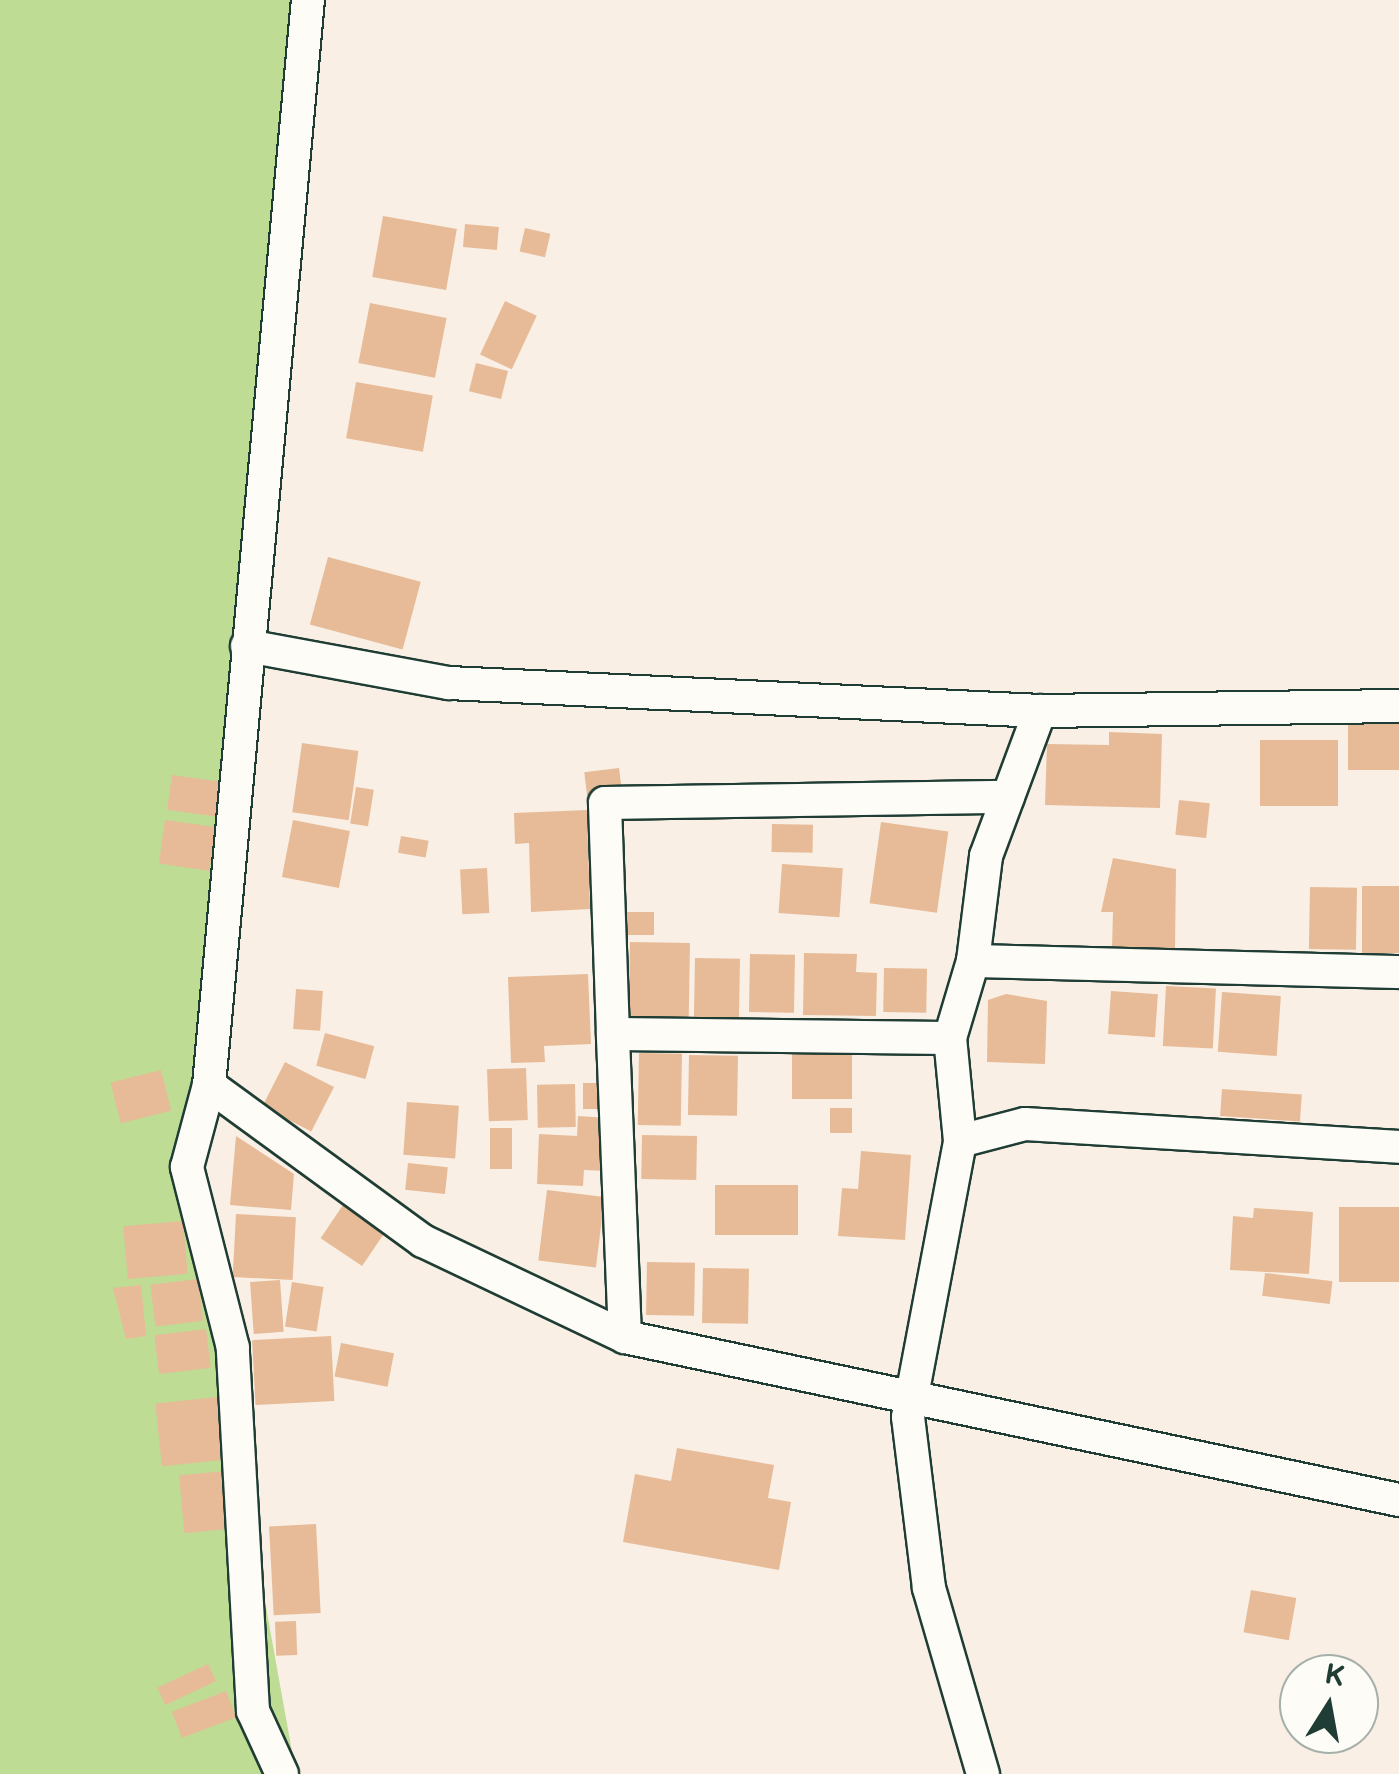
<!DOCTYPE html>
<style>
body{margin:0}
#map{position:relative;width:1399px;height:1774px;overflow:hidden;background:#f9efe4;font-family:"Balsamiq Sans",sans-serif}
div>[style]{position:absolute}
[style*='--x']{left:calc(var(--x)*1px);top:calc(var(--y)*1px);width:calc(var(--w)*1px);rotate:calc(var(--a)*1deg)}
.green>*{inset:0;background:#bedc94}
.building>*{inset:0;background:#e7bb97;transform-origin:0 0}
.roads{filter:drop-shadow(2px 0 #1f3d34) drop-shadow(-2px 0 #1f3d34) drop-shadow(0 2px #1f3d34) drop-shadow(0 -2px #1f3d34)}
.minor>*{height:32px;margin:-16px;padding:0 16px;transform-origin:16px;border-radius:16px;background:#fdfcf7}
span{translate:-50% -50%;white-space:nowrap;text-align:center;line-height:1.15;-webkit-text-stroke:8px #fdfcf7;paint-order:stroke}
.north{position:absolute;left:1279px;top:1654px;width:100px;height:100px;box-sizing:border-box;background:#fdfcf7;border:2px solid #a4b0a9;border-radius:50%;rotate:11deg;font-size:28px;font-weight:700;line-height:40px;text-align:center;color:#1f3d34}
.north::after{content:'';display:block;margin:auto;width:35px;height:45px;background:#1f3d34;clip-path:polygon(50% 0,100% 100%,50% 72%,0 100%)}
</style>
<div id="map">
<div class="green">
<div style="clip-path:polygon(0 0,301px 0,187px 1167px,296px 1774px,0 1774px)"></div>
</div>
<div class="building">
<div style="left:383px;top:216px;width:75px;height:62px;rotate:10deg"></div>
<div style="left:465px;top:224px;width:34px;height:23px;rotate:5deg"></div>
<div style="left:525px;top:228px;width:26px;height:24px;rotate:13deg"></div>
<div style="left:505px;top:301px;width:35px;height:59px;rotate:25deg"></div>
<div style="left:370px;top:303px;width:78px;height:61px;rotate:11deg"></div>
<div style="left:476px;top:363px;width:33px;height:29px;rotate:14deg"></div>
<div style="left:356px;top:382px;width:78px;height:57px;rotate:10deg"></div>
<div style="left:328px;top:557px;width:96px;height:70px;rotate:15deg"></div>
<div style="left:1399px;top:717px;width:53px;height:51px;rotate:90deg"></div>
<div style="clip-path:polygon(1109px 732px,1162px 734px,1160px 808px,1045px 805px,1047px 744px,1109px 745px)"></div>
<div style="left:1260px;top:740px;width:78px;height:66px"></div>
<div style="left:302px;top:743px;width:57px;height:70px;rotate:8deg"></div>
<div style="left:619px;top:768px;width:24px;height:35px;rotate:83deg"></div>
<div style="left:172px;top:775px;width:49px;height:35px;rotate:8deg"></div>
<div style="left:356px;top:787px;width:18px;height:37px;rotate:9deg"></div>
<div style="left:1179px;top:800px;width:31px;height:35px;rotate:6deg"></div>
<div style="clip-path:polygon(587px 810px,590px 909px,531px 912px,529px 843px,515px 844px,514px 813px)"></div>
<div style="left:165px;top:820px;width:51px;height:44px;rotate:8deg"></div>
<div style="left:293px;top:820px;width:58px;height:58px;rotate:11deg"></div>
<div style="left:881px;top:822px;width:68px;height:82px;rotate:8deg"></div>
<div style="left:772px;top:824px;width:41px;height:28px;rotate:1deg"></div>
<div style="left:401px;top:836px;width:28px;height:17px;rotate:10deg"></div>
<div style="clip-path:polygon(1113px 858px,1176px 869px,1175px 948px,1112px 948px,1113px 912px,1101px 912px)"></div>
<div style="left:782px;top:864px;width:61px;height:49px;rotate:4deg"></div>
<div style="left:487px;top:868px;width:45px;height:27px;rotate:87deg"></div>
<div style="left:1399px;top:886px;width:67px;height:37px;rotate:90deg"></div>
<div style="left:1310px;top:887px;width:47px;height:62px;rotate:1deg"></div>
<div style="left:625px;top:912px;width:29px;height:23px"></div>
<div style="left:630px;top:942px;width:60px;height:82px;rotate:1deg"></div>
<div style="clip-path:polygon(804px 953px,857px 954px,856px 972px,877px 973px,876px 1016px,803px 1015px)"></div>
<div style="left:750px;top:954px;width:45px;height:58px;rotate:1deg"></div>
<div style="left:695px;top:958px;width:45px;height:60px;rotate:1deg"></div>
<div style="left:884px;top:968px;width:43px;height:44px;rotate:1deg"></div>
<div style="clip-path:polygon(588px 974px,591px 1044px,544px 1046px,545px 1062px,511px 1063px,508px 977px)"></div>
<div style="left:1166px;top:986px;width:50px;height:60px;rotate:3deg"></div>
<div style="left:296px;top:989px;width:27px;height:40px;rotate:4deg"></div>
<div style="left:1111px;top:991px;width:47px;height:43px;rotate:4deg"></div>
<div style="left:1222px;top:992px;width:59px;height:60px;rotate:4deg"></div>
<div style="clip-path:polygon(1006px 994px,1047px 1001px,1045px 1064px,987px 1062px,988px 1000px)"></div>
<div style="left:325px;top:1033px;width:51px;height:34px;rotate:15deg"></div>
<div style="left:792px;top:1047px;width:60px;height:52px"></div>
<div style="left:639px;top:1053px;width:43px;height:72px;rotate:1deg"></div>
<div style="left:689px;top:1055px;width:49px;height:60px;rotate:1deg"></div>
<div style="left:285px;top:1062px;width:55px;height:50px;rotate:27deg"></div>
<div style="left:526px;top:1068px;width:52px;height:39px;rotate:88deg"></div>
<div style="left:161px;top:1070px;width:42px;height:52px;rotate:76deg"></div>
<div style="left:583px;top:1083px;width:19px;height:26px"></div>
<div style="left:575px;top:1084px;width:43px;height:38px;rotate:89deg"></div>
<div style="left:1222px;top:1089px;width:80px;height:27px;rotate:4deg"></div>
<div style="left:407px;top:1102px;width:52px;height:53px;rotate:4deg"></div>
<div style="left:830px;top:1108px;width:22px;height:25px"></div>
<div style="clip-path:polygon(578px 1116px,608px 1118px,606px 1171px,584px 1170px,583px 1186px,537px 1184px,539px 1134px,577px 1136px)"></div>
<div style="left:490px;top:1128px;width:22px;height:41px"></div>
<div style="left:642px;top:1135px;width:55px;height:44px;rotate:1deg"></div>
<div style="clip-path:polygon(236px 1136px,294px 1174px,291px 1210px,230px 1205px)"></div>
<div style="clip-path:polygon(861px 1151px,911px 1155px,905px 1240px,838px 1236px,842px 1188px,858px 1189px)"></div>
<div style="left:408px;top:1163px;width:40px;height:27px;rotate:6deg"></div>
<div style="left:798px;top:1185px;width:50px;height:83px;rotate:90deg"></div>
<div style="left:547px;top:1190px;width:58px;height:71px;rotate:7deg"></div>
<div style="left:343px;top:1205px;width:50px;height:40px;rotate:34deg"></div>
<div style="left:1339px;top:1207px;width:60px;height:75px"></div>
<div style="clip-path:polygon(1254px 1208px,1313px 1212px,1309px 1274px,1230px 1270px,1233px 1216px,1253px 1218px)"></div>
<div style="left:236px;top:1214px;width:60px;height:63px;rotate:3deg"></div>
<div style="left:183px;top:1221px;width:53px;height:60px;rotate:85deg"></div>
<div style="left:647px;top:1262px;width:48px;height:53px;rotate:1deg"></div>
<div style="left:703px;top:1268px;width:46px;height:55px;rotate:1deg"></div>
<div style="left:1265px;top:1273px;width:68px;height:23px;rotate:7deg"></div>
<div style="left:198px;top:1279px;width:42px;height:48px;rotate:83deg"></div>
<div style="left:280px;top:1280px;width:52px;height:30px;rotate:86deg"></div>
<div style="left:292px;top:1282px;width:32px;height:45px;rotate:9deg"></div>
<div style="clip-path:polygon(141px 1285px,146px 1336px,126px 1339px,113px 1288px)"></div>
<div style="left:206px;top:1329px;width:39px;height:52px;rotate:83deg"></div>
<div style="left:331px;top:1336px;width:65px;height:79px;rotate:87deg"></div>
<div style="left:341px;top:1343px;width:54px;height:34px;rotate:11deg"></div>
<div style="left:218px;top:1397px;width:63px;height:63px;rotate:84deg"></div>
<div style="clip-path:polygon(677px 1448px,774px 1465px,768px 1498px,791px 1502px,779px 1570px,623px 1542px,635px 1474px,671px 1481px)"></div>
<div style="left:227px;top:1471px;width:58px;height:48px;rotate:85deg"></div>
<div style="left:316px;top:1524px;width:89px;height:47px;rotate:87deg"></div>
<div style="left:1251px;top:1590px;width:46px;height:43px;rotate:10deg"></div>
<div style="left:296px;top:1621px;width:34px;height:21px;rotate:88deg"></div>
<div style="left:208px;top:1664px;width:19px;height:56px;rotate:65deg"></div>
<div style="left:226px;top:1691px;width:28px;height:58px;rotate:69deg"></div>
</div>
<div class="roads">
<div class="minor">
<div style="--x:247;--y:646;--w:205;--a:10.4"></div>
<div style="--x:449;--y:683;--w:592;--a:2.71"></div>
<div style="--x:973;--y:961;--w:426;--a:1.5"></div>
<div style="--x:613;--y:1034;--w:231;--a:-92"></div>
<div style="--x:605;--y:803;--w:403;--a:-0.9"></div>
<div style="--x:209;--y:1085;--w:265;--a:36.1"></div>
<div style="--x:423;--y:1241;--w:224;--a:25.4"></div>
<div style="--x:625;--y:1337;--w:791;--a:11.89"></div>
<div style="--x:960;--y:1141;--w:67;--a:-14.7"></div>
<div style="--x:1025;--y:1124;--w:375;--a:3.5"></div>
<div style="--x:625;--y:1337;--w:303;--a:-92.3"></div>
<div style="--x:613;--y:1034;--w:337;--a:0.7"></div>
<div style="--x:282;--y:1774;--w:69;--a:-114.7"></div>
<div style="--x:253;--y:1711;--w:364;--a:-93.2"></div>
<div style="--x:233;--y:1348;--w:187;--a:-104.3"></div>
<div style="--x:187;--y:1167;--w:85;--a:-75"></div>
<div style="--x:209;--y:1085;--w:1090;--a:-84.79"></div>
<div style="--x:983;--y:1774;--w:194;--a:-106.2"></div>
<div style="--x:929;--y:1588;--w:172;--a:-97"></div>
<div style="--x:908;--y:1417;--w:281;--a:-79.3"></div>
<div style="--x:960;--y:1141;--w:103;--a:-95.5"></div>
<div style="--x:950;--y:1038;--w:80;--a:-73.4"></div>
<div style="--x:973;--y:961;--w:106;--a:-82.9"></div>
<div style="--x:986;--y:856;--w:155;--a:-69.6"></div>
<div style="--x:1040;--y:711;--w:359;--a:-0.8"></div>
</div>
</div>
<div class="north">K</div>
</div>
